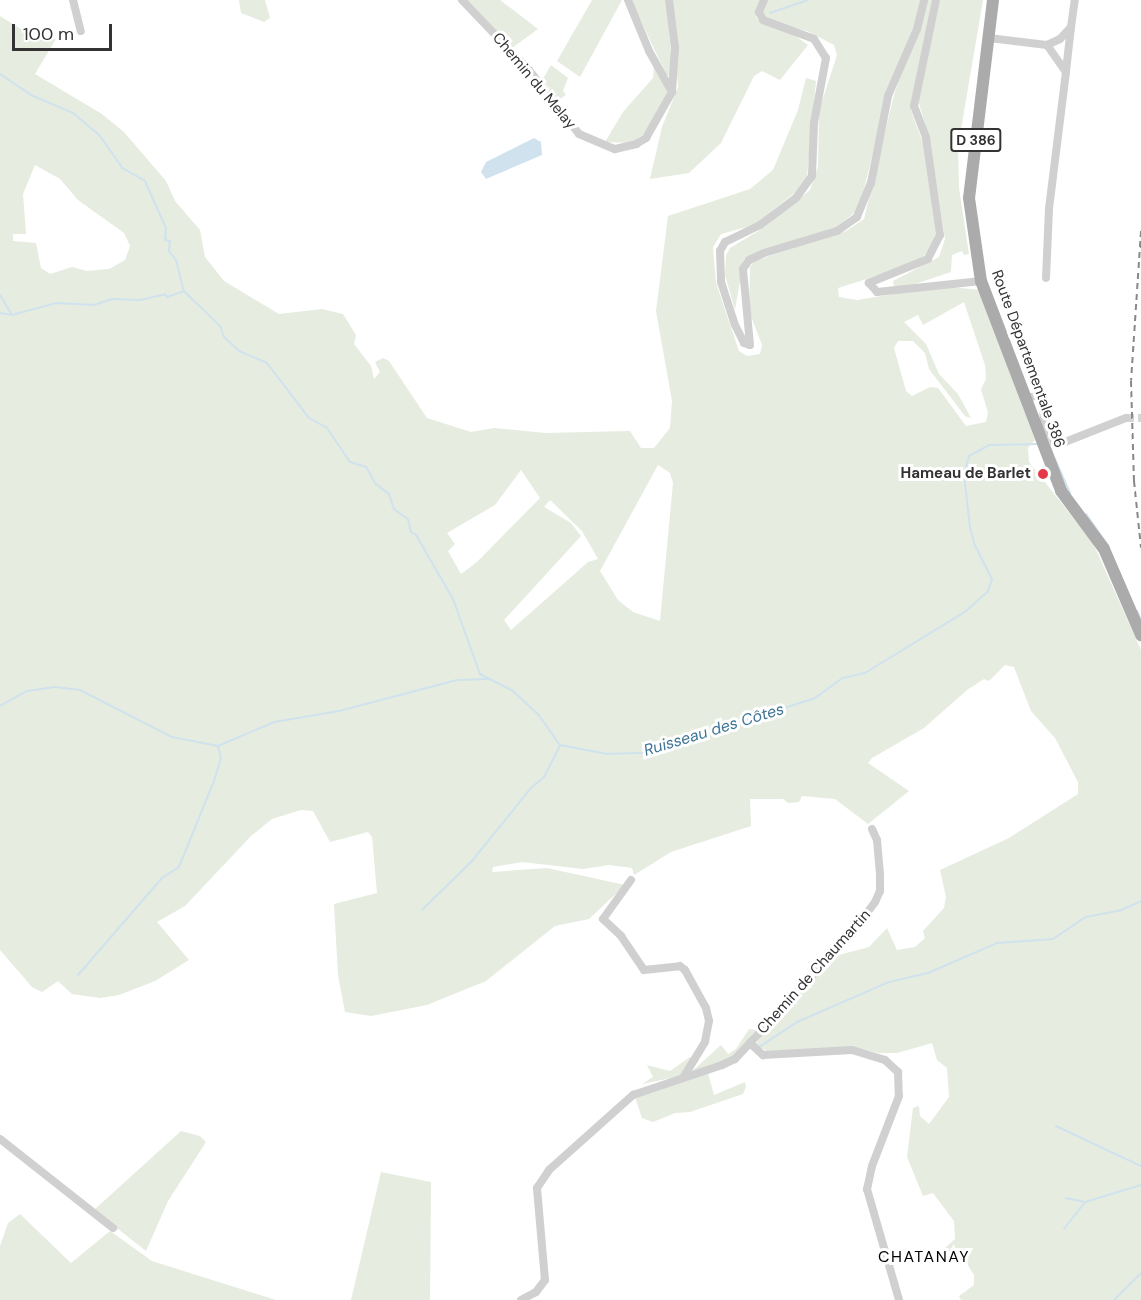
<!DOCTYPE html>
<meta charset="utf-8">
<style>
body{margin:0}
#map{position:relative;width:1141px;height:1300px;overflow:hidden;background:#fff;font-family:"DM Sans",sans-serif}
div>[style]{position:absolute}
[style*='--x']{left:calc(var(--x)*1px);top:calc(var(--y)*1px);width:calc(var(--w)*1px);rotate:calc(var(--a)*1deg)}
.green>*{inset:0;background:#e6ecdf}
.water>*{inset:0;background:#cfe2ee}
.stream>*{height:2px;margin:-1px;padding:0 1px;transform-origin:1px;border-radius:1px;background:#cfe2ee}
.minor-tunnel>*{height:8px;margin-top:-4px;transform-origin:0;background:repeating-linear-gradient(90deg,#d6d6d6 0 8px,transparent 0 12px)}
.minor>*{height:8px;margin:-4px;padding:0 4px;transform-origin:4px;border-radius:4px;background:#d0d0d0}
.primary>*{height:12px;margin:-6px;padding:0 6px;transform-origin:6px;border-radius:6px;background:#ababab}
.rail>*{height:2px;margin-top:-1px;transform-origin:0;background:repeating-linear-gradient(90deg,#888 0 6px,transparent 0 10.5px)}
.dots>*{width:16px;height:16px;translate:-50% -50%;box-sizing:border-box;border:3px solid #fff;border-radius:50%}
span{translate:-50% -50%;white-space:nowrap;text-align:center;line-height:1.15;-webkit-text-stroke:6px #fff;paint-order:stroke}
.shield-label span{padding:2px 4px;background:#fff;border:2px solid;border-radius:4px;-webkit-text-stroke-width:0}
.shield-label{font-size:14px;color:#333;font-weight:700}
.street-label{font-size:15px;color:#333}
.poi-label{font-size:15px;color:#333;font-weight:700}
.right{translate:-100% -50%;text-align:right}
.water-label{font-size:16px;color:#3f7597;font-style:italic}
.neighbourhood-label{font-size:16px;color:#000;letter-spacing:1.5px}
.scale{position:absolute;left:12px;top:24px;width:100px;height:27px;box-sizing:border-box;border:3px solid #333;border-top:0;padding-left:8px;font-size:18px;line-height:21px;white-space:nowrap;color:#333;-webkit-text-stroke:4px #fff;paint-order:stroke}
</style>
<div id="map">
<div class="green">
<div style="clip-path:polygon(239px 0,265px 0,270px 18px,264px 22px,241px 13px)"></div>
<div style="clip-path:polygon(465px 0,500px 0,538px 29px,512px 48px)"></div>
<div style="clip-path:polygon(592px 0,622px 0,580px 77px,557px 61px)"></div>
<div style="clip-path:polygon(631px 0,666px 0,673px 74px,667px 76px)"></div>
<div style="clip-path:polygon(672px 0,761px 0,756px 17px,760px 22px,793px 34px,808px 45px,780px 80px,762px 71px,754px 76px,721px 143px,689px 173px,650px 179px,662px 127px,678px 87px)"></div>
<div style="clip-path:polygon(766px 0,922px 0,922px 5px,888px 92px,859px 209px,836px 227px,744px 259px,735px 310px,725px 275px,726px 255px,730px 248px,760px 230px,810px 190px,818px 167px,819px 111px,837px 55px,834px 45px,807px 31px,771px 22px,763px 15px)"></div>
<div style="clip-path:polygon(evenodd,927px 0,932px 0,911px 111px,923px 143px,936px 236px,932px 248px,915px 264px,838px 288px,839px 297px,857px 300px,943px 286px,979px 290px,1035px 440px,1028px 448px,1029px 462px,1093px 543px,1141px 650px,1141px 1300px,961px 1300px,959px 1296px,974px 1285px,974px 1275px,967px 1264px,945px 1248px,955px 1239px,954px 1221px,933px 1193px,923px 1196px,907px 1157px,913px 1108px,919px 1106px,920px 1116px,929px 1124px,949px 1097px,947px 1068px,937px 1060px,932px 1043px,897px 1053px,878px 1053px,853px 1047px,767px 1051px,756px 1045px,761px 1034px,835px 956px,869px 947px,887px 928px,897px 950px,915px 947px,925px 938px,923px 931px,944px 908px,946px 897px,940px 870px,1009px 838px,1078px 794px,1078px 782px,1055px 738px,1031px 711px,1014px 667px,1005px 665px,989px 681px,984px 679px,967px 690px,924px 728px,872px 758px,868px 763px,909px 791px,868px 824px,835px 799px,802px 796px,799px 802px,788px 803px,783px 799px,750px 799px,751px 826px,671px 852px,634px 875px,632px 868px,609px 865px,583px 869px,522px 862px,493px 867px,492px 872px,547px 868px,625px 885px,589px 919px,555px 926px,486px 981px,427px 1005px,371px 1016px,345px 1012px,338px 975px,334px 904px,377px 893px,372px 837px,368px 832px,330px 842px,313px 811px,301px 810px,272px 819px,251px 836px,185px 906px,157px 922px,189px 960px,155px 981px,119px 995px,100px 998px,72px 994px,58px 981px,42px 992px,32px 987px,0 950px,0 16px,39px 40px,56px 39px,35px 74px,102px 114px,124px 132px,166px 181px,175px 201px,200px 230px,205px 257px,224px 281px,279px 314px,322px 309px,343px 314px,356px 335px,354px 344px,371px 366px,374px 379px,380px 372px,375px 362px,383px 358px,389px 361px,427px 418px,471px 432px,494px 428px,545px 433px,630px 431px,641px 448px,654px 448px,670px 428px,672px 401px,656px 311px,668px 216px,750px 189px,773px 170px,798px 110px,806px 78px,816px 81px,807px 177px,798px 190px,754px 225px,721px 234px,713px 247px,716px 283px,739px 351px,747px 356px,760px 354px,762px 345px,749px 311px,750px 267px,754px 261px,846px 231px,864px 219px,894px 95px,927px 0,35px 165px,60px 179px,78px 200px,124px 233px,130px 246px,125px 260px,109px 269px,87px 271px,72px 267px,50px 274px,41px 268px,36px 243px,13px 241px,13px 234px,26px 234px,23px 194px,35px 165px,927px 0,964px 302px,985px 365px,986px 379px,981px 389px,988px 413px,986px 422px,966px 426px,938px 388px,930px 387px,912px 396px,906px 391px,894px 348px,898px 341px,913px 341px,925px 353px,929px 369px,965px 416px,971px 418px,958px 394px,939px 374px,926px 344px,904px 322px,918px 315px,923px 325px,964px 302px,927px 0,658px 465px,670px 473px,673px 483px,660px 621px,633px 612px,618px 600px,600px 571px,658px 465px,927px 0,521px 470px,540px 498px,477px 562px,461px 574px,448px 551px,455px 544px,447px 533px,495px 505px,521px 470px,927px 0,550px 500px,582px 531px,598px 559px,588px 562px,511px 630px,504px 620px,581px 536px,571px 523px,544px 507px,550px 500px)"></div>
<div style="clip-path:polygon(940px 0,983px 0,958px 147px,959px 188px,969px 254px,964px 255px,962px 251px,952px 255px,951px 272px,912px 285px,894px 287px,893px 281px,939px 257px,945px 239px,929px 137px,918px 100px)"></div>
<div style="clip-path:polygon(551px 65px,568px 78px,563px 91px,566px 95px,557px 101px,543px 79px)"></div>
<div style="clip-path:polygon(654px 65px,668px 92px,649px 130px,631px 143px,605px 142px,623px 112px,653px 78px)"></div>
<div style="clip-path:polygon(749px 1029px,756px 1030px,733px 1058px,689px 1074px,721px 1045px,728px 1054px,736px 1049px)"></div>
<div style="clip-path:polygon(690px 1057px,694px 1060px,681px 1076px,642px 1084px,653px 1077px,647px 1065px,670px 1071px)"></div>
<div style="clip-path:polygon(708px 1073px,714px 1095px,745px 1082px,746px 1087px,743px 1094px,690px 1112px,675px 1113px,653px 1122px,642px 1118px,635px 1097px)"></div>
<div style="clip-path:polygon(181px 1131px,200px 1136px,206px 1142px,168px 1201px,146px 1251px,94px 1210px)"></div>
<div style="clip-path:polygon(381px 1172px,431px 1182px,430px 1300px,351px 1300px)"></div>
<div style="clip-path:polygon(20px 1214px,71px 1263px,110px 1231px,152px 1261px,276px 1300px,0 1300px,0 1246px,8px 1223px)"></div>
</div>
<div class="water">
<div style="clip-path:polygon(534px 138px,541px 142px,542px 155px,486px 179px,481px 172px,486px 162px)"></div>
</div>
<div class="stream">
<div style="--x:770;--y:13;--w:40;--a:-18.9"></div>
<div style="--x:0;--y:74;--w:37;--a:34"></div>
<div style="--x:31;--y:95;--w:46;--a:23.2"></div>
<div style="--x:73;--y:113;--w:35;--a:40"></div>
<div style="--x:100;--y:136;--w:39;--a:55"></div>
<div style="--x:122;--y:168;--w:26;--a:29"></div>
<div style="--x:145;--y:181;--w:51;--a:65.9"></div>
<div style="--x:166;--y:228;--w:12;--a:95"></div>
<div style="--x:165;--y:240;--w:5;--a:11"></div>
<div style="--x:170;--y:241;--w:10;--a:96"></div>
<div style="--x:169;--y:251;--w:11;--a:52"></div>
<div style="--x:176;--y:260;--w:32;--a:76"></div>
<div style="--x:184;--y:291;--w:50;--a:44.2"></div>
<div style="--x:220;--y:326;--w:12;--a:70"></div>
<div style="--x:224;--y:337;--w:21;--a:43"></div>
<div style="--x:239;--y:351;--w:30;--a:23"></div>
<div style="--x:267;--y:363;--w:69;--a:52.6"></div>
<div style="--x:309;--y:418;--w:21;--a:29"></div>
<div style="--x:327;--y:428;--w:41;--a:55.9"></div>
<div style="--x:350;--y:462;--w:17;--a:17"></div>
<div style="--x:366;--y:467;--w:20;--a:60"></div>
<div style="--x:376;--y:484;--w:16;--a:38"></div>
<div style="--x:389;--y:494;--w:16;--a:72"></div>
<div style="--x:394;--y:509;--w:17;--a:36"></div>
<div style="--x:408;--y:519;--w:13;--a:77"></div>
<div style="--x:411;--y:532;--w:6;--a:31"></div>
<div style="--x:416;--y:535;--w:74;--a:60"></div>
<div style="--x:453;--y:599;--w:80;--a:70.2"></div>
<div style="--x:480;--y:674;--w:37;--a:27"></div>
<div style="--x:513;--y:691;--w:34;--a:43"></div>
<div style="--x:538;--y:714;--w:38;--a:55"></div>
<div style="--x:560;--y:745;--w:48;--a:10.8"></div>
<div style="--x:607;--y:754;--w:36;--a:-2"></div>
<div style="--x:643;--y:753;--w:181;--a:-17.7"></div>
<div style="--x:815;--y:698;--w:34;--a:-36"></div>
<div style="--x:843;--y:678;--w:23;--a:-13"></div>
<div style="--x:865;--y:673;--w:119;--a:-31.5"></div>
<div style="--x:966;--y:611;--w:30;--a:-42"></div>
<div style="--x:988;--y:591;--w:13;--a:-72"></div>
<div style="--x:992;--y:579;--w:37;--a:-117"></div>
<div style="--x:975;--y:546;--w:20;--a:-105"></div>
<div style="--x:970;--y:527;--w:52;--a:-96.6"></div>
<div style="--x:964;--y:475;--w:20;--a:-75"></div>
<div style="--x:969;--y:456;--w:24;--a:-28"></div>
<div style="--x:990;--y:445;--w:49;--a:-1.2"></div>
<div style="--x:0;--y:295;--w:23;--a:59"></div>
<div style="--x:0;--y:313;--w:12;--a:9"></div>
<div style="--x:12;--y:315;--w:46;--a:-15.3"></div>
<div style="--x:56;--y:303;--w:38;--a:3"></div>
<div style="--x:94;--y:305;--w:20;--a:-18"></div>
<div style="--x:113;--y:299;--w:27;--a:2"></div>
<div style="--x:140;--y:300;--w:26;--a:-13"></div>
<div style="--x:165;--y:294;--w:4;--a:56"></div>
<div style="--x:167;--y:297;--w:18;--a:-19"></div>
<div style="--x:1047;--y:441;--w:57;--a:66.1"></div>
<div style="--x:1086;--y:514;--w:39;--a:55"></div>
<div style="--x:1137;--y:611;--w:10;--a:66"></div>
<div style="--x:0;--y:706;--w:31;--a:-29"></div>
<div style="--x:27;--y:691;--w:28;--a:-8"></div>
<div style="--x:55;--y:687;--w:25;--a:7"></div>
<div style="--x:80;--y:690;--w:103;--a:27.1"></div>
<div style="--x:172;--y:737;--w:47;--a:11.1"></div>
<div style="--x:218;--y:746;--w:61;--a:-23.2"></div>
<div style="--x:274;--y:722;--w:66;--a:-9.6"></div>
<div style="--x:339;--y:711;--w:122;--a:-14.7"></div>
<div style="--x:457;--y:680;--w:31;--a:-2"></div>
<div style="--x:422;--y:910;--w:70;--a:-44.4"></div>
<div style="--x:472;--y:861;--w:94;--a:-51.1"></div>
<div style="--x:531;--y:788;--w:17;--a:-40"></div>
<div style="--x:544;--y:777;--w:35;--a:-63"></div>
<div style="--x:78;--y:975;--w:128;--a:-49.1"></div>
<div style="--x:162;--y:878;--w:20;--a:-33"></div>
<div style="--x:179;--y:867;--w:93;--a:-67.9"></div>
<div style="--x:214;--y:781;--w:24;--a:-73"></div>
<div style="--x:221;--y:758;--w:11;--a:-105"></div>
<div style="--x:759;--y:1047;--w:45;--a:-33.3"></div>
<div style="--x:797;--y:1022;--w:100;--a:-23.5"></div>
<div style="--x:889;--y:982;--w:40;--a:-13"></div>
<div style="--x:928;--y:973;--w:75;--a:-23.5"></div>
<div style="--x:997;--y:943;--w:56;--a:-4.1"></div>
<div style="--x:1053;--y:939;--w:40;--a:-34"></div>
<div style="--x:1086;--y:917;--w:36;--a:-11"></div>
<div style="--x:1121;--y:910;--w:22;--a:-24"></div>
<div style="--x:1056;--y:1126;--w:94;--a:25.2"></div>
<div style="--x:1066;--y:1198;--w:19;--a:12"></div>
<div style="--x:1085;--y:1202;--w:59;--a:-16.9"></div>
<div style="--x:1064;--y:1229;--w:33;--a:-52"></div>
<div style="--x:1114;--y:1300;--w:38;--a:-45"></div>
</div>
<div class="minor-tunnel">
<div style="--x:1126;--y:418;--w:15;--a:0"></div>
</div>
<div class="minor">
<div style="--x:73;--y:0;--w:32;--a:76"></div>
<div style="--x:462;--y:0;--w:97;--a:46.3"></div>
<div style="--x:529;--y:70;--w:81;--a:52"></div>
<div style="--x:579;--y:134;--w:39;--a:23"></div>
<div style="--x:615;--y:149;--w:22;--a:-13"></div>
<div style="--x:636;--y:144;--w:12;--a:-31"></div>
<div style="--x:646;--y:138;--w:53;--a:-60.5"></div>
<div style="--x:672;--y:92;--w:44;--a:-86.1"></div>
<div style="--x:675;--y:48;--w:48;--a:-97.1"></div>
<div style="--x:628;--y:0;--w:55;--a:67.6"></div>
<div style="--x:649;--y:51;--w:47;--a:60.7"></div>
<div style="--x:764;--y:0;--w:13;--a:113"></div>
<div style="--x:759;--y:12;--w:9;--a:63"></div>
<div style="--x:763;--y:20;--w:54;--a:20.4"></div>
<div style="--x:814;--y:39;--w:22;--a:58"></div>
<div style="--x:826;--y:58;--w:66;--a:100.5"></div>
<div style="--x:814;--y:123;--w:53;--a:92.2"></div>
<div style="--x:812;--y:176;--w:27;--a:126"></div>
<div style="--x:796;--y:198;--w:45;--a:143.1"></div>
<div style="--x:760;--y:225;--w:39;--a:154"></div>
<div style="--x:725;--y:242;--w:10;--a:119"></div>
<div style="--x:720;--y:251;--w:31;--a:88"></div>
<div style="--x:721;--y:282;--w:45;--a:72"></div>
<div style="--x:735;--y:325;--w:20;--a:63"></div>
<div style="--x:744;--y:343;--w:6;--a:18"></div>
<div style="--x:750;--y:345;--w:76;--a:-95.3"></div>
<div style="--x:743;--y:269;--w:11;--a:-56"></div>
<div style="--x:749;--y:260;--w:17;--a:-25"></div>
<div style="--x:764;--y:253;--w:76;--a:-16.8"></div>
<div style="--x:837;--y:231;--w:24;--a:-35"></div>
<div style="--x:857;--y:217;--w:37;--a:-68"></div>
<div style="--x:871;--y:183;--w:89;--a:-78.9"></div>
<div style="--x:888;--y:96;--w:73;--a:-66.6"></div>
<div style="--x:917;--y:29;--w:30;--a:-76"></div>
<div style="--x:936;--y:0;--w:108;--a:101.7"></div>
<div style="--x:914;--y:106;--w:34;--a:69"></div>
<div style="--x:926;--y:138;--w:98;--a:81.8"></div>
<div style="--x:940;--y:235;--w:27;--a:117"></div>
<div style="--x:928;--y:259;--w:64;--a:157.9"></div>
<div style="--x:869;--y:283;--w:12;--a:48"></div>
<div style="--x:877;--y:292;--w:105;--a:-6"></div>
<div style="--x:989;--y:38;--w:58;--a:6.9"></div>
<div style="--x:1047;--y:45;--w:33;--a:55"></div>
<div style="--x:1066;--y:72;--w:138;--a:97.1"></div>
<div style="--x:1049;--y:209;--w:69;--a:92.5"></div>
<div style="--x:1047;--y:45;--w:14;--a:-25"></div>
<div style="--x:1060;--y:39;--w:16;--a:-47"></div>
<div style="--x:1071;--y:27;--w:27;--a:-82"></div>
<div style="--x:1066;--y:71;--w:44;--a:-83.5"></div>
<div style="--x:1025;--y:399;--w:17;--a:-17"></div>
<div style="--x:1041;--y:394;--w:26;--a:83"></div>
<div style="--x:1044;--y:420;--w:24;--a:66"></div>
<div style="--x:1054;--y:442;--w:11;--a:0"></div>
<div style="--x:1065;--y:442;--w:66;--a:-21.5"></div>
<div style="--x:872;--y:829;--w:12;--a:66"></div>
<div style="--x:877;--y:840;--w:35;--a:85"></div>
<div style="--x:880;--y:875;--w:16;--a:90"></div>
<div style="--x:880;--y:891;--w:12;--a:114"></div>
<div style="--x:875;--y:902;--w:37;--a:126"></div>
<div style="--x:853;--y:932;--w:151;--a:132.9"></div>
<div style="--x:750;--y:1043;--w:18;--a:43"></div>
<div style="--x:763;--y:1055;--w:89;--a:-3.2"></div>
<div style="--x:852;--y:1050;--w:34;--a:17"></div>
<div style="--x:885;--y:1060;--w:18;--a:43"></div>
<div style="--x:898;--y:1072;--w:24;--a:88"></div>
<div style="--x:899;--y:1096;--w:75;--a:111.1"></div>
<div style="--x:872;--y:1166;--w:24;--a:102"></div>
<div style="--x:867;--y:1189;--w:116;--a:73.9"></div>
<div style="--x:631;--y:880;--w:48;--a:125.7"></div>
<div style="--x:603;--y:919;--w:25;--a:43"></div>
<div style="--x:621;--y:936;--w:41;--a:55.9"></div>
<div style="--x:644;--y:970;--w:36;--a:-6"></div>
<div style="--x:680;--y:966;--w:6;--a:39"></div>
<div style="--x:685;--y:970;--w:43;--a:61.1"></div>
<div style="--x:706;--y:1008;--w:13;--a:77"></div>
<div style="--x:709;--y:1021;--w:21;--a:101"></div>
<div style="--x:705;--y:1042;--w:42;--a:121.4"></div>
<div style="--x:0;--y:1139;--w:144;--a:38.2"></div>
<div style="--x:521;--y:1300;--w:17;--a:-28"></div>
<div style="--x:536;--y:1292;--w:15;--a:-53"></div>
<div style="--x:545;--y:1280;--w:92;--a:-95"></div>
<div style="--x:537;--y:1188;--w:22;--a:-56"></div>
<div style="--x:549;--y:1170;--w:113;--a:-41.8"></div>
<div style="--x:633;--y:1095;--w:94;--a:-18.6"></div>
<div style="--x:722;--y:1065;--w:14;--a:-25"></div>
<div style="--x:735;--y:1059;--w:22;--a:-47"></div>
</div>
<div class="primary">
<div style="--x:993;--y:0;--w:199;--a:96.9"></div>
<div style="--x:969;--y:198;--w:84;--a:81.8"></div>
<div style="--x:981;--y:281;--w:225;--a:69.1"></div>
<div style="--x:1061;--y:491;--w:72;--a:53.4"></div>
<div style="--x:1104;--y:549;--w:94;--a:66.7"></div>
</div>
<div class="rail">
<div style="--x:1141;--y:231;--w:150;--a:93.8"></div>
<div style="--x:1131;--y:381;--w:100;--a:88.3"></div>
<div style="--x:1134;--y:481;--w:67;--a:84"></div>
</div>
<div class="dots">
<div style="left:1043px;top:474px;background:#e63946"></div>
</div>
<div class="shield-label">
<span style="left:976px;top:140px">D 386</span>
</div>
<div class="street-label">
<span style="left:534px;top:81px;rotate:50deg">Chemin du Melay</span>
<span style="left:1028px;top:359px;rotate:70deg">Route Départementale 386</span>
<span style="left:814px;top:972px;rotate:-48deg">Chemin de Chaumartin</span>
</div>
<div class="poi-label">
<span class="right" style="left:1031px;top:474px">Hameau de Barlet</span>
</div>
<div class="water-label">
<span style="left:714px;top:730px;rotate:-17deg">Ruisseau des Côtes</span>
</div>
<div class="neighbourhood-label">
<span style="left:924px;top:1257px">CHATANAY</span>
</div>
<div class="scale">100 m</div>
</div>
